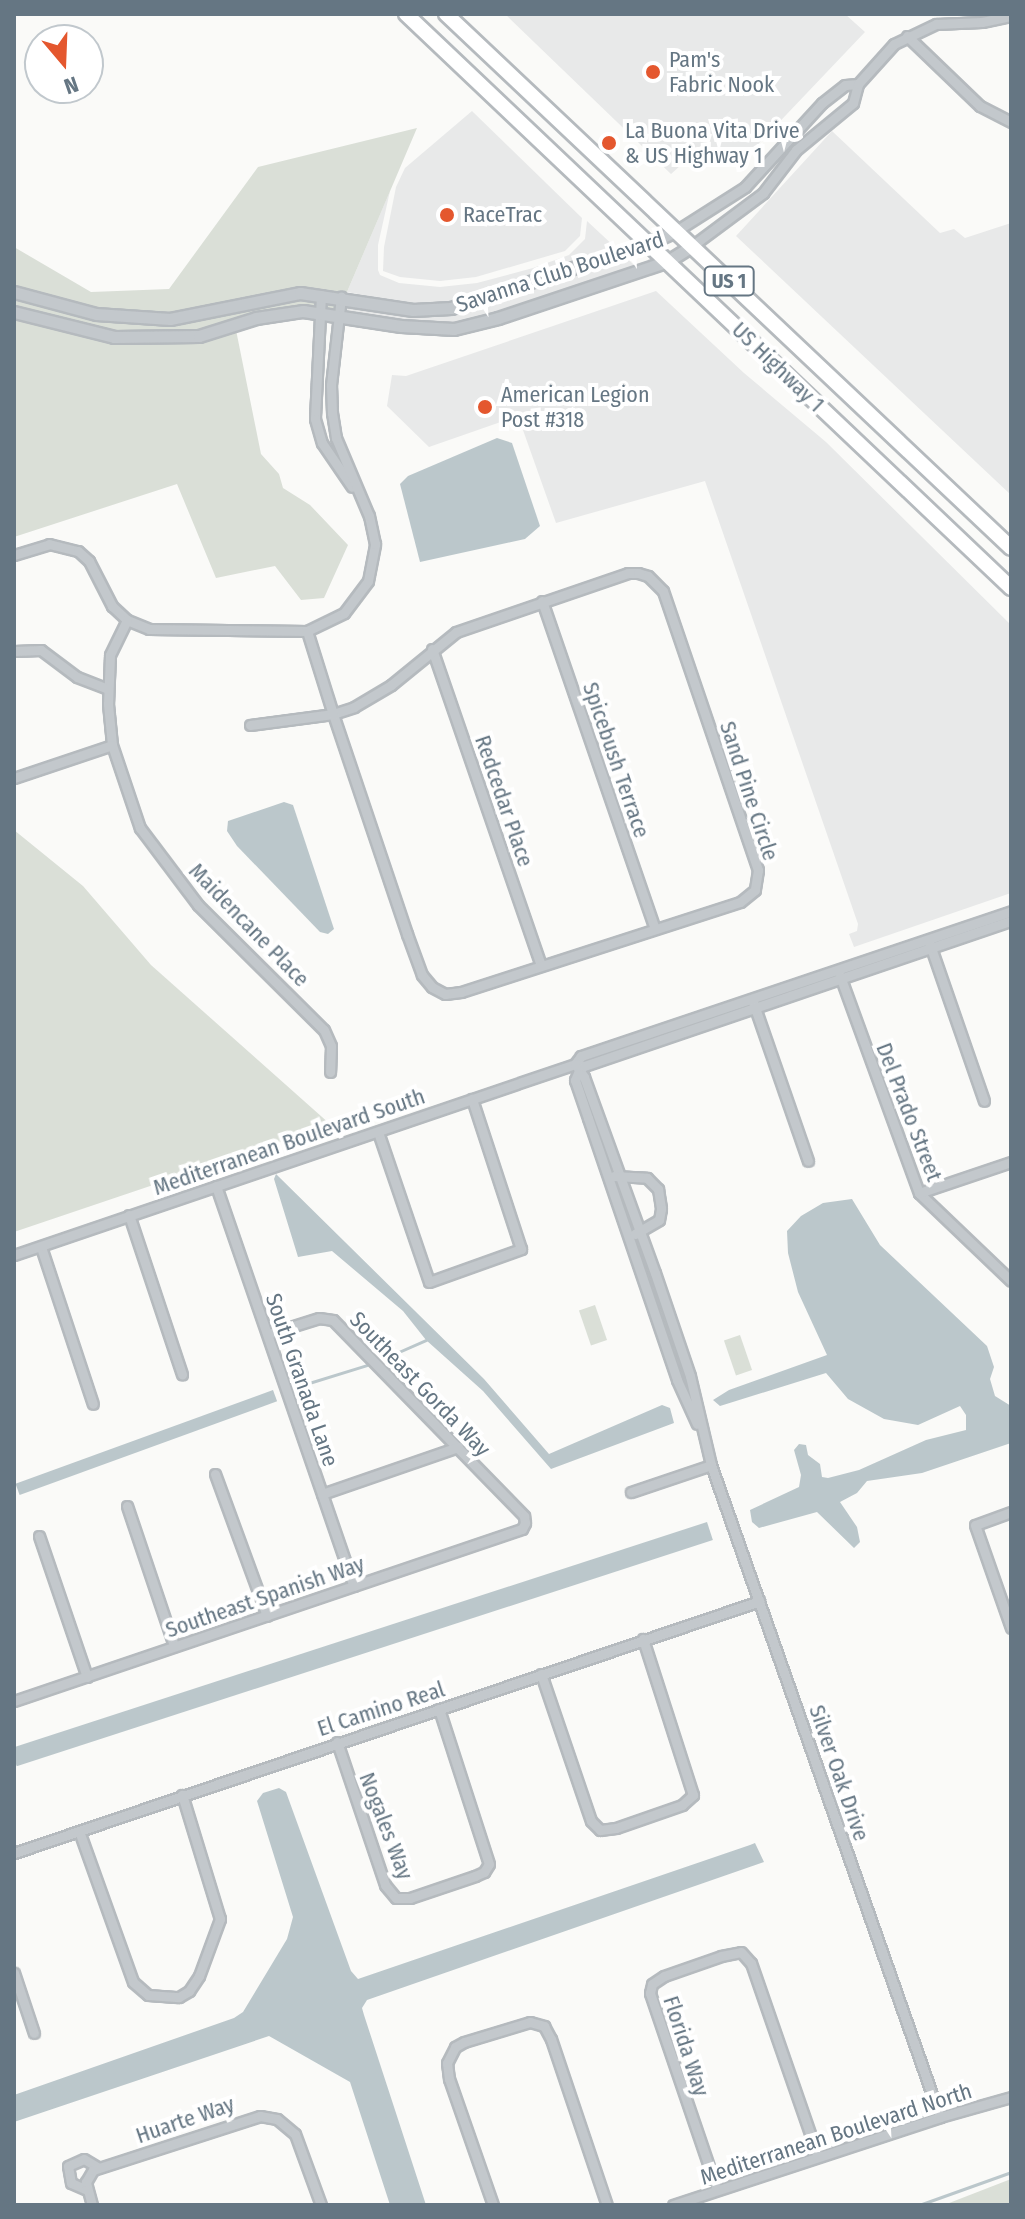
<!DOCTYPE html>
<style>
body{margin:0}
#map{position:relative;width:1025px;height:2219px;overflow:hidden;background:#fafaf8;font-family:"Fira Sans Condensed",sans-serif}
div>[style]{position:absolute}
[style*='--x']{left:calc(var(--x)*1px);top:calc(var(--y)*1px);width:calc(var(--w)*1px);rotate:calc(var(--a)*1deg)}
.built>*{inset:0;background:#e8e9e9}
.green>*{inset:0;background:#dadfd7;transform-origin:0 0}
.water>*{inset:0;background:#bbc7cb;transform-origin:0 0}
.stream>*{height:3px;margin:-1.5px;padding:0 1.5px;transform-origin:1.5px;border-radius:1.5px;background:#bbc7cb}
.roads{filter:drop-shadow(2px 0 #b5babe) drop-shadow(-2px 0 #b5babe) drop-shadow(0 2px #b5babe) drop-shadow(0 -2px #b5babe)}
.minor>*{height:9px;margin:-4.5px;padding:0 4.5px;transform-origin:4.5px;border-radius:4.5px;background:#c3c8cc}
.tertiary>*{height:11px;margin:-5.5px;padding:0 5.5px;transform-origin:5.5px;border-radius:5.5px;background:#c3c8cc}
.primary>*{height:14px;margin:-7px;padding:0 7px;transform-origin:7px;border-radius:7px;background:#fff}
.dots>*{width:22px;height:22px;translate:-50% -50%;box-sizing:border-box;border:4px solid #fff;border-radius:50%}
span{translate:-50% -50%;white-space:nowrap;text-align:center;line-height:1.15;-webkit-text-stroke:8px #fff;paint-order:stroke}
.shield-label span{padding:2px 6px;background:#fff;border:2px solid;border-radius:6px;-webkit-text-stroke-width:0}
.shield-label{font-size:20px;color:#657683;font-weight:700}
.poi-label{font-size:22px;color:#657683}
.left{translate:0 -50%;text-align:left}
.street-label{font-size:22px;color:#657683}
.frame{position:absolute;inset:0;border:16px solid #657683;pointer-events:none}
.north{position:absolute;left:24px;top:24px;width:80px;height:80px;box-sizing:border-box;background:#fff;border:2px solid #c1c8cd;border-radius:50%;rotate:161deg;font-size:22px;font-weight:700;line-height:32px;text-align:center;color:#657683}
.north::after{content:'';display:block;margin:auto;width:28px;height:36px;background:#e4572e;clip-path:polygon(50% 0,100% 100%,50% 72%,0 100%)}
</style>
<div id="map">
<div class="built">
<div style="clip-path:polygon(505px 14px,845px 14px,865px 32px,745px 158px,690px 157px,671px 174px)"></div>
<div style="clip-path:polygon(472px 111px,582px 218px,580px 236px,565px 251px,476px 277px,440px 281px,400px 277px,383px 271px,384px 247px,396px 187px,405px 168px)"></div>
<div style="clip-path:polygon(832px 131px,940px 233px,954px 229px,965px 238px,1011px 223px,1011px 495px,736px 236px)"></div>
<div style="clip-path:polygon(390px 191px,378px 245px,378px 270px,380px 275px,399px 283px,440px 287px,477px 283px,533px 268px,569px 255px,585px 239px,587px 221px,616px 248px,450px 302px,412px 304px,347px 292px)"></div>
<div style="clip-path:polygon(626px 257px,635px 266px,496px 313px,453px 323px,401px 320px,334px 308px,340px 308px,342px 303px,412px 316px,453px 314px)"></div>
<div style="clip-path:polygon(656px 291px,744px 373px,826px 442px,1011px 625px,1011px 893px,854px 947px,849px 934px,857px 931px,858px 924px,705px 481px,556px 523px,518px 416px,429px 447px,387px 406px,392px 375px,406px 376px)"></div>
</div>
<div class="green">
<div style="clip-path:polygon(417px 128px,347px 292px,286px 289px,169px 313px,97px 308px,14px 286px,14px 247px,91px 292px,169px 289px,258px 167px)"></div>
<div style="clip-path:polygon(14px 298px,95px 319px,170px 325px,288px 301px,342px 303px,341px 308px,279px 308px,198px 330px,159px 333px,114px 331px,76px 322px,14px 306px)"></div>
<div style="clip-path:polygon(14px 318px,114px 343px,200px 341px,236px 330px,261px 454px,279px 474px,283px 488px,310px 505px,348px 545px,324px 598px,301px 600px,275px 566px,216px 578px,177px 484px,14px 537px)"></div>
<div style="clip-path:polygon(14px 830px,83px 886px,151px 965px,331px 1125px,14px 1232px)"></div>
<div style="left:595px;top:1305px;width:37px;height:17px;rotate:71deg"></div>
<div style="left:740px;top:1335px;width:37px;height:17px;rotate:71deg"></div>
<div style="clip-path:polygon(1011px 2179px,1011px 2205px,944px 2205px)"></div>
</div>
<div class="water">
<div style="clip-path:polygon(497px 438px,512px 443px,540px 526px,525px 539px,420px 562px,400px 484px,408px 476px)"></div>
<div style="clip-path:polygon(284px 802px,293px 805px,334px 929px,328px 934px,320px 932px,237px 846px,227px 831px,228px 821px)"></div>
<div style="clip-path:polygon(276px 1174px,484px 1379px,549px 1454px,662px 1405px,670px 1408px,674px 1423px,551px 1469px,483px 1391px,426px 1340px,403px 1311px,332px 1251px,298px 1257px,274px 1179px)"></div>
<div style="clip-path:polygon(852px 1199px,880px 1245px,987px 1346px,994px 1367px,990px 1379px,995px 1396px,1011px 1406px,1011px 1443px,922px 1473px,867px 1481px,857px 1493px,840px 1502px,857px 1527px,860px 1542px,854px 1548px,817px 1512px,759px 1528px,752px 1522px,750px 1510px,799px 1487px,801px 1475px,794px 1450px,799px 1444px,806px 1445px,808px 1455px,820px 1464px,822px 1477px,828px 1478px,859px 1470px,926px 1440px,966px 1430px,966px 1415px,960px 1406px,918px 1425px,884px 1419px,848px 1399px,826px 1373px,720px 1406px,713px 1400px,729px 1390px,827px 1355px,798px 1292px,788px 1253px,787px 1231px,801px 1216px,823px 1203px)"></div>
<div style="left:273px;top:1390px;width:12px;height:274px;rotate:70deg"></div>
<div style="left:707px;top:1522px;width:19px;height:732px;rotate:72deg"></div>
<div style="clip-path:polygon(279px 1788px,286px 1792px,351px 1971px,358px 1979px,750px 1845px,755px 1843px,764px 1862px,367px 2000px,362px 2008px,364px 2015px,426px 2205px,390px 2205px,350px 2082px,269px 2036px,14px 2122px,14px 2095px,234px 2018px,243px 2012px,287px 1939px,293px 1917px,257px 1801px,263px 1793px)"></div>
</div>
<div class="stream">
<div style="--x:385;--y:1358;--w:45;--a:-23.7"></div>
<div style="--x:296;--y:1387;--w:74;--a:-17.2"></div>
<div style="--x:919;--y:2205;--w:98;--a:-19.7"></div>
</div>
<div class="roads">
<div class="minor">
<div style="--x:907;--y:36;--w:101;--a:43.8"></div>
<div style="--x:980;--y:106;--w:35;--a:27"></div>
<div style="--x:676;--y:231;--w:82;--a:-32.5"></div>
<div style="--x:745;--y:187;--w:114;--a:-47.5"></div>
<div style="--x:822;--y:103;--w:29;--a:-38"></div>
<div style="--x:845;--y:85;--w:13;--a:-4"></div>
<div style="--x:692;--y:246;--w:89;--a:-36.7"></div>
<div style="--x:763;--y:193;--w:54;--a:-52.5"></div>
<div style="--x:796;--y:150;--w:74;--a:-39.5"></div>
<div style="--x:853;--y:103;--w:20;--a:-75"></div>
<div style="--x:858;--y:84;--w:54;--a:-48"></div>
<div style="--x:894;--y:44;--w:47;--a:-25.5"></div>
<div style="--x:936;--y:24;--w:46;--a:-2.5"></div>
<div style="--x:982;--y:22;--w:30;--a:-12"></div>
<div style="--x:321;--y:295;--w:124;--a:92.8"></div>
<div style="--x:315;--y:419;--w:25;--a:74"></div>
<div style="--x:322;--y:443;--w:53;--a:55.7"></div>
<div style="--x:14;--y:555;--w:37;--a:-17"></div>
<div style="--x:49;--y:544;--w:30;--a:14"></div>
<div style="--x:78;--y:551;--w:15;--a:42"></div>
<div style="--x:89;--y:561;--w:51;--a:62.9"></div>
<div style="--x:112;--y:606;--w:21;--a:43"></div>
<div style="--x:127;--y:620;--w:24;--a:22"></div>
<div style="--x:149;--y:629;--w:158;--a:0.7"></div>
<div style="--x:307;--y:631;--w:41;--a:-25.9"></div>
<div style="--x:344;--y:613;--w:40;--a:-53"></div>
<div style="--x:368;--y:581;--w:38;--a:-79"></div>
<div style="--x:375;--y:544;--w:29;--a:-102"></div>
<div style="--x:369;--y:516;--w:85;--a:-112.9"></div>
<div style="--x:336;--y:438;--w:25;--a:-99"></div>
<div style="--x:332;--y:413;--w:28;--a:-92"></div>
<div style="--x:331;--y:385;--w:89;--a:-83.5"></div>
<div style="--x:542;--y:601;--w:347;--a:71"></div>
<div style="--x:127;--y:620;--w:39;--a:116"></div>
<div style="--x:110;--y:655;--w:49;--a:92.3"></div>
<div style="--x:108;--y:704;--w:41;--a:84.4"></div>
<div style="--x:112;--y:745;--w:88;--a:71.4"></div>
<div style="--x:140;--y:828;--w:96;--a:53"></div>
<div style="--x:198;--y:905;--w:177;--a:44.8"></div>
<div style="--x:324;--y:1030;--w:17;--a:66"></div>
<div style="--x:331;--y:1046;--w:26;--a:92"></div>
<div style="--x:432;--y:649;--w:334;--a:71"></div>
<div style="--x:14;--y:651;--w:27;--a:-2"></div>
<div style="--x:41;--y:650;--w:45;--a:36.9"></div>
<div style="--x:77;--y:677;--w:33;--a:21"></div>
<div style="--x:250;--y:725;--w:84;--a:-7.5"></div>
<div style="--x:333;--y:714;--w:22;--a:-18"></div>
<div style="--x:354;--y:707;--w:43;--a:-30.7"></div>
<div style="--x:391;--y:685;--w:84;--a:-39.2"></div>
<div style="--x:456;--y:632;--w:182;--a:-18.9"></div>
<div style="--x:628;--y:573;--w:10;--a:0"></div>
<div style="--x:638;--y:573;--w:10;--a:17"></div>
<div style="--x:648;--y:576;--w:21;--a:45"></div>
<div style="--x:663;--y:591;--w:295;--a:71.2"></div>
<div style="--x:758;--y:870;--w:20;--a:99"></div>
<div style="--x:755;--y:890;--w:19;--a:141"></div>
<div style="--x:740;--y:902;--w:293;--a:162.1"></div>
<div style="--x:461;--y:992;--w:16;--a:173"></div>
<div style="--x:445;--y:994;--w:15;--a:-152"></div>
<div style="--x:432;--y:987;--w:16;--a:-130"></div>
<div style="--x:422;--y:975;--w:44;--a:-110.1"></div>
<div style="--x:407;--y:934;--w:232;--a:-108.6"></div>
<div style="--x:333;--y:714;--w:87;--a:-107.4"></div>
<div style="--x:14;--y:778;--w:103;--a:-18.6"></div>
<div style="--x:929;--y:942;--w:168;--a:70.9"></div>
<div style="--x:840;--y:976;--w:231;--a:70"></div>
<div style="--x:919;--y:1193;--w:127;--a:43.7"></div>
<div style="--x:753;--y:1002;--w:168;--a:70.9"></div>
<div style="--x:575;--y:1064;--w:16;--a:55"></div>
<div style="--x:584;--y:1077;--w:208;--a:70.1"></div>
<div style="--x:655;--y:1273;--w:109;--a:71.2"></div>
<div style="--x:690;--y:1376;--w:91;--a:76.7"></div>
<div style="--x:711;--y:1465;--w:691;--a:70.65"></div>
<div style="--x:575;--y:1064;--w:10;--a:-53"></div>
<div style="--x:581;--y:1056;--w:454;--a:-18.6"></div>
<div style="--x:578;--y:1073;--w:8;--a:113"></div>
<div style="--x:575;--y:1080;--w:40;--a:71.1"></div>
<div style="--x:588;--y:1118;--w:277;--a:71.2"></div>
<div style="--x:677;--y:1380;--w:48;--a:65.6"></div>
<div style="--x:378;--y:1132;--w:158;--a:71.2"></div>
<div style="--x:429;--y:1282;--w:98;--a:-19.7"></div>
<div style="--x:521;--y:1249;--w:158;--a:-108.1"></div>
<div style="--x:614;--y:1176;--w:33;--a:3"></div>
<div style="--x:647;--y:1178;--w:16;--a:45"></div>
<div style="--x:658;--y:1189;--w:20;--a:81"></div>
<div style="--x:661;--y:1209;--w:11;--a:100"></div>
<div style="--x:659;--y:1220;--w:28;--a:150"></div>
<div style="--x:216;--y:1186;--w:423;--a:71"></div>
<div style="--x:919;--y:1193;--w:97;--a:-18.6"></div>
<div style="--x:129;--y:1215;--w:168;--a:71.6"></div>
<div style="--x:41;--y:1247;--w:165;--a:71.7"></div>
<div style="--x:14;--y:1255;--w:593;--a:-18.8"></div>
<div style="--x:575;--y:1064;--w:9;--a:13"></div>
<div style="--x:584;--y:1066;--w:451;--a:-18.8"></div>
<div style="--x:268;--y:1334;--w:53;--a:-17.4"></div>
<div style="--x:319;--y:1318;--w:14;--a:8"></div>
<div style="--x:333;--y:1320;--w:274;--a:45.7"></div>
<div style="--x:524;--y:1516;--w:7;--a:82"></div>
<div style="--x:215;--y:1474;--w:151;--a:69.9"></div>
<div style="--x:631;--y:1492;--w:84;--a:-18.6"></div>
<div style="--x:322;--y:1494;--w:144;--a:-19.1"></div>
<div style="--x:127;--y:1506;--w:148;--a:71.4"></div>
<div style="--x:1011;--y:1512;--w:38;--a:160"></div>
<div style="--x:975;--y:1525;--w:109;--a:70.7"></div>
<div style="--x:39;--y:1536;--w:149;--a:71.2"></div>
<div style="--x:541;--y:1674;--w:155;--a:71.2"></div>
<div style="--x:591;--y:1821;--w:13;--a:45"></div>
<div style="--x:600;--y:1830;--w:16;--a:-7"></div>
<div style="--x:616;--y:1828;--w:70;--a:-19.2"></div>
<div style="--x:682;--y:1805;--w:15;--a:-42"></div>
<div style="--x:693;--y:1795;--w:164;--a:-107.8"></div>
<div style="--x:14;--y:1701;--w:536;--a:-18.71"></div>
<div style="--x:522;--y:1529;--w:7;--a:-63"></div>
<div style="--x:337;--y:1742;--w:151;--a:71.4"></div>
<div style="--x:385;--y:1885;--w:17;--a:50"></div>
<div style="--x:396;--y:1898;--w:14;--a:0"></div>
<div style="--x:410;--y:1898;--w:69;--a:-18.7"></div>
<div style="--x:475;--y:1876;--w:10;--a:-24"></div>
<div style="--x:484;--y:1872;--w:9;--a:-58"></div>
<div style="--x:489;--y:1864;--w:163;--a:-107.9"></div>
<div style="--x:79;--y:1831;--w:160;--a:70.3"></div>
<div style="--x:133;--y:1982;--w:20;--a:41"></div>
<div style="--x:148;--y:1995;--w:31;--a:4"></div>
<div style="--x:179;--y:1997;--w:12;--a:-31"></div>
<div style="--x:189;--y:1991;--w:18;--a:-56"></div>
<div style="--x:199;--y:1976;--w:61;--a:-69.8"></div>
<div style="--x:220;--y:1919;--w:130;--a:-107"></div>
<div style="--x:14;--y:1853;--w:787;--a:-18.67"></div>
<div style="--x:14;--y:1973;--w:63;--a:71.6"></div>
<div style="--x:87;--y:2190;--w:17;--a:-156"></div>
<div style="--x:71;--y:2183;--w:17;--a:-100"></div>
<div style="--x:68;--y:2166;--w:17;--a:-24"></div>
<div style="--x:84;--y:2159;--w:17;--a:31"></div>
<div style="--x:717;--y:2190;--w:208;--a:-108.8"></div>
<div style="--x:650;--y:1993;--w:9;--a:-77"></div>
<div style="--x:652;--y:1984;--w:14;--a:-34"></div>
<div style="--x:664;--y:1976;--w:60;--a:-19.3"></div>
<div style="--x:721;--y:1956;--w:20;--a:-11"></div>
<div style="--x:741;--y:1952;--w:15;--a:48"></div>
<div style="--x:751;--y:1963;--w:204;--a:70.9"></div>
<div style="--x:92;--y:2205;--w:24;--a:-105"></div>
<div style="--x:86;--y:2182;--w:14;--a:-60"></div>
<div style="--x:93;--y:2170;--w:176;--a:-17.9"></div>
<div style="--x:260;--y:2116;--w:17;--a:10"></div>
<div style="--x:277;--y:2119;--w:23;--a:40"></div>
<div style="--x:295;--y:2134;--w:76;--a:69.9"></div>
<div style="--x:493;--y:2205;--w:133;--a:-109.2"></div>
<div style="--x:449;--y:2079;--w:16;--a:-97"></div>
<div style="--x:447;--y:2063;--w:18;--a:-63"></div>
<div style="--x:455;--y:2047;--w:10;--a:-29"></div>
<div style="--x:464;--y:2042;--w:69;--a:-16.9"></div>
<div style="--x:530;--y:2022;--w:15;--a:16"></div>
<div style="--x:544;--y:2026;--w:15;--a:62"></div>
<div style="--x:551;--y:2039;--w:175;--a:71.4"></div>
<div style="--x:673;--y:2205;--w:281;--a:-18.2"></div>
<div style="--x:940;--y:2117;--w:74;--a:-15.7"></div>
</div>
<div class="tertiary">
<div style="--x:14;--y:292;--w:85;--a:15"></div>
<div style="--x:96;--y:314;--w:74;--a:3.9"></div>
<div style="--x:170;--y:319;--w:133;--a:-11.3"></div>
<div style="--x:300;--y:293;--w:114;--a:8.6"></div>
<div style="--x:413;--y:310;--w:38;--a:-3"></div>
<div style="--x:451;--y:308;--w:208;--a:-18.2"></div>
<div style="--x:649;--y:243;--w:30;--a:-24"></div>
<div style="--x:14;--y:312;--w:103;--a:14"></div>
<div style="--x:114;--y:337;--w:85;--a:-0.7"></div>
<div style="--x:199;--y:336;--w:60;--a:-17.5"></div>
<div style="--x:256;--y:318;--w:48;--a:-8.5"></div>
<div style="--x:303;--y:311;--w:99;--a:8.7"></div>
<div style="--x:401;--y:326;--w:53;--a:3.2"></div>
<div style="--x:454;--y:329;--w:45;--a:-14"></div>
<div style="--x:498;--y:318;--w:179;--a:-18.5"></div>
<div style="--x:668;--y:261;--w:28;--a:-32"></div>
</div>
<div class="primary">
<div style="--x:406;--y:14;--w:834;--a:43.49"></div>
<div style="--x:446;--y:14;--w:777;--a:43.38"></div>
</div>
</div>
<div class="dots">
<div style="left:653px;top:72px;background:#e4572e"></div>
<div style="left:609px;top:143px;background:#e4572e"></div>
<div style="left:447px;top:215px;background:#e4572e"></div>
<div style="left:485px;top:407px;background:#e4572e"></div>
</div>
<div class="shield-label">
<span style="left:729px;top:281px">US 1</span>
</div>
<div class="poi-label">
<span class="left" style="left:669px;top:72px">Pam's<br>Fabric Nook</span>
<span class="left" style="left:625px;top:143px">La Buona Vita Drive<br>&amp; US Highway 1</span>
<span class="left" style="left:463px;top:215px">RaceTrac</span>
<span class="left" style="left:501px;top:407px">American Legion<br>Post #318</span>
</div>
<div class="street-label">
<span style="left:560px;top:272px;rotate:-18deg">Savanna Club Boulevard</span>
<span style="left:778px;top:367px;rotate:44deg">US Highway 1</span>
<span style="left:616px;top:760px;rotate:71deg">Spicebush Terrace</span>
<span style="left:749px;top:791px;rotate:72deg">Sand Pine Circle</span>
<span style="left:504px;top:801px;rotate:71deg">Redcedar Place</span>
<span style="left:249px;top:925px;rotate:46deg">Maidencane Place</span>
<span style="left:909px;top:1112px;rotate:69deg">Del Prado Street</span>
<span style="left:289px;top:1142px;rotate:-19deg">Mediterranean Boulevard South</span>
<span style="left:302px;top:1380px;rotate:71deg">South Granada Lane</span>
<span style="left:420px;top:1384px;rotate:46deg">Southeast Gorda Way</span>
<span style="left:265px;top:1597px;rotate:-19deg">Southeast Spanish Way</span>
<span style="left:381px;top:1709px;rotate:-18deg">El Camino Real</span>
<span style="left:839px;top:1773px;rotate:71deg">Silver Oak Drive</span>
<span style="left:386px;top:1826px;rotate:69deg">Nogales Way</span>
<span style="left:686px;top:2046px;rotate:72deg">Florida Way</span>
<span style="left:185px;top:2120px;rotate:-19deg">Huarte Way</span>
<span style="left:836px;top:2134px;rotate:-18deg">Mediterranean Boulevard North</span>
</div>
<div class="frame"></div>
<div class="north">N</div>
</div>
